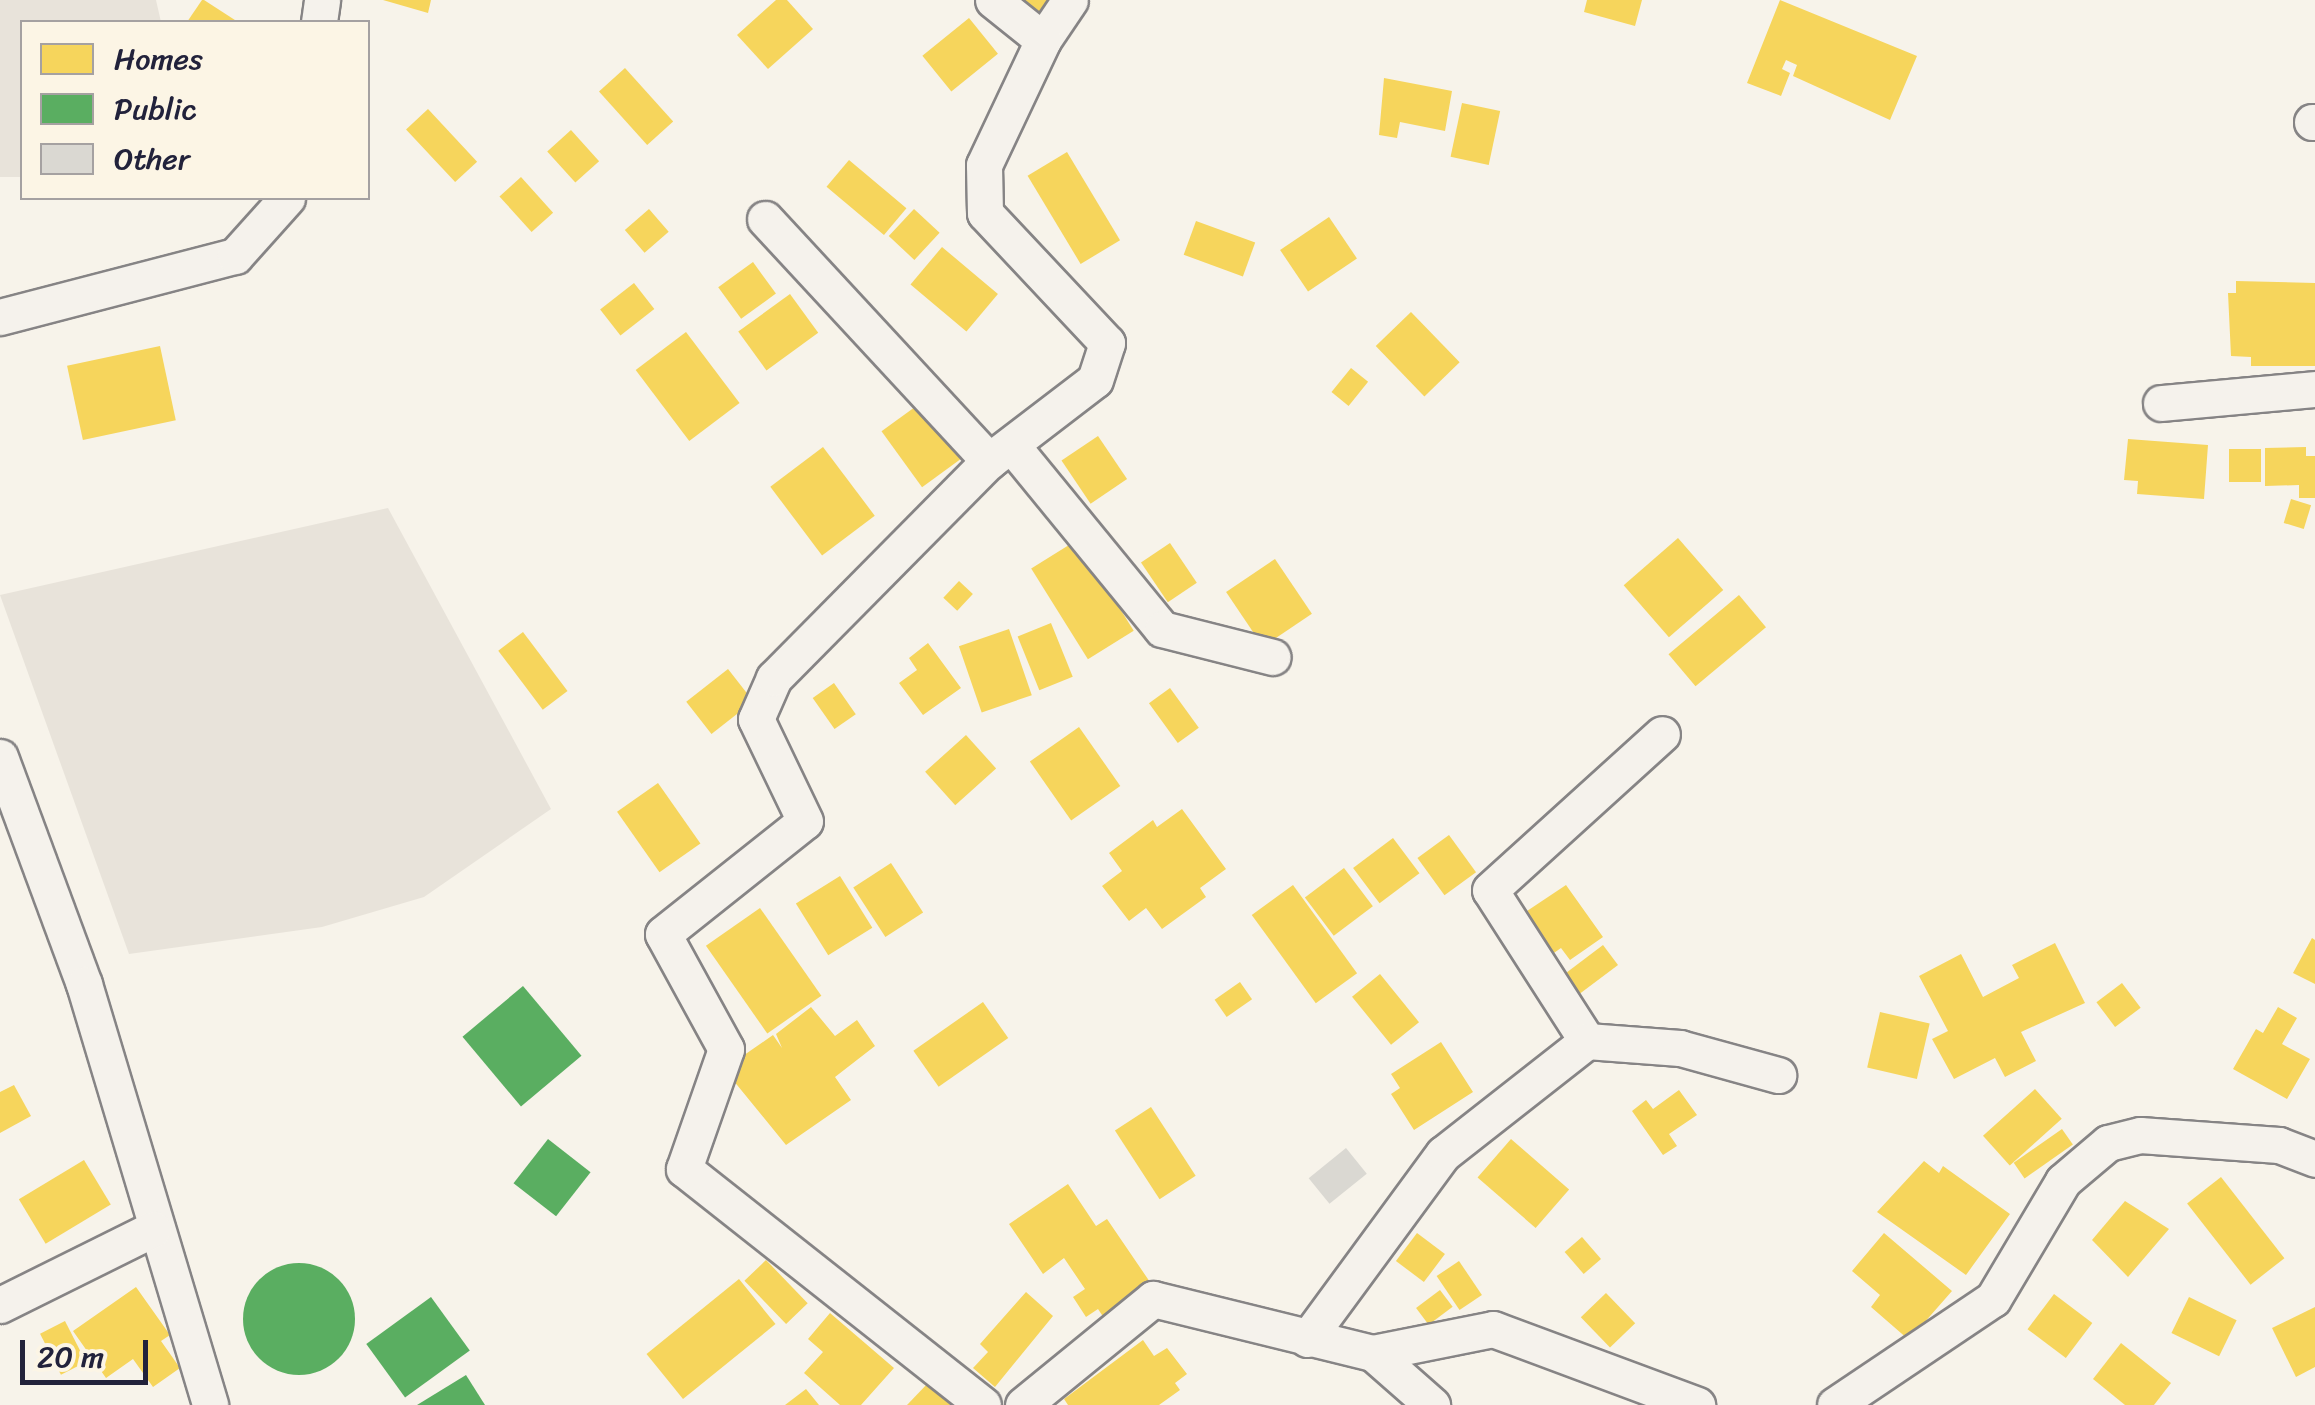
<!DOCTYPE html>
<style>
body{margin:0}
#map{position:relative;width:2315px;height:1405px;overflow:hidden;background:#f7f3ea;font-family:Sriracha,sans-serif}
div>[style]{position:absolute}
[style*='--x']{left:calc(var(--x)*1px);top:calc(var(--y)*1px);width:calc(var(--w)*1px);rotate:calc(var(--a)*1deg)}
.green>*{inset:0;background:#e8e3da}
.homes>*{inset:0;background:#f6d55c;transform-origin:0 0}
.public>*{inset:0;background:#5aae61;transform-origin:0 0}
.round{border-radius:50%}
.building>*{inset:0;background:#dad8d2;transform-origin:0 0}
.roads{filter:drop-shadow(2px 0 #868485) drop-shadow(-2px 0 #868485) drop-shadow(0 2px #868485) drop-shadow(0 -2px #868485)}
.minor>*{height:35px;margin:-17.5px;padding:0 17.5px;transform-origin:17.5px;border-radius:17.5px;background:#f5f2ec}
span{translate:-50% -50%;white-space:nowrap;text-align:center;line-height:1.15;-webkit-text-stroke:10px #fcf5e5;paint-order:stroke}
.legend{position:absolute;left:20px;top:20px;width:350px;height:180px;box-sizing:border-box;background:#fcf5e5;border:2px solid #a5a1a1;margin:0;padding:12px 18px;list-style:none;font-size:30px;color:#22223b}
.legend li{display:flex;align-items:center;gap:20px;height:50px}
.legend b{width:50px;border:2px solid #a5a1a1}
.scale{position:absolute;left:20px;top:1340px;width:128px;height:45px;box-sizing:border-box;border:5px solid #22223b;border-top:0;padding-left:12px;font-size:30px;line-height:35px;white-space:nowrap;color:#22223b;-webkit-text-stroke:8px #fcf5e5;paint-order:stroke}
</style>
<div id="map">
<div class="green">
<div style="clip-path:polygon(0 0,156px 0,161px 22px,22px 22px,22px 177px,0 177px)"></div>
<div style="clip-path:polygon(388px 508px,551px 809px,424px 897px,322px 927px,129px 954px,0 595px)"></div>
</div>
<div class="homes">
<div style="clip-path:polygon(202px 0,204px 0,238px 22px,187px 22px)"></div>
<div style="clip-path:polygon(383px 0,431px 0,428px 13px)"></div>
<div style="clip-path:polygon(776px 0,787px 0,813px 29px,768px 69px,737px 35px)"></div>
<div style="clip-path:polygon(1015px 0,1052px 0,1045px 14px)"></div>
<div style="clip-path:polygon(1587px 0,1642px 0,1635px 26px,1584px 12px)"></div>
<div style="clip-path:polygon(1780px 0,1917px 56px,1890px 120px,1793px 76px,1797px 65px,1786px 60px,1782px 69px,1790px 73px,1781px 96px,1747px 83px)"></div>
<div style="left:969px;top:18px;width:46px;height:60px;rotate:51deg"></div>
<div style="left:625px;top:68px;width:72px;height:35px;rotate:48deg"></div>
<div style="clip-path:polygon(1384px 78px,1452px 91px,1445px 131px,1400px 122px,1397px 138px,1379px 135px)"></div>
<div style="left:1462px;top:103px;width:39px;height:55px;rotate:12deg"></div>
<div style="left:428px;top:109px;width:72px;height:30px;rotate:47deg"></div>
<div style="left:571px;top:130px;width:42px;height:32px;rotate:48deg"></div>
<div style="left:1067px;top:152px;width:103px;height:46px;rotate:59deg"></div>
<div style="left:849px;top:160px;width:75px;height:35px;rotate:40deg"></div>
<div style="left:521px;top:177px;width:48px;height:29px;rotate:48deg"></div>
<div style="left:649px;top:209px;width:30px;height:32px;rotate:49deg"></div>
<div style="left:914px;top:209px;width:35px;height:37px;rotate:43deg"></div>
<div style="left:1329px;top:217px;width:50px;height:59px;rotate:56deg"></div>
<div style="left:1196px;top:221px;width:63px;height:36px;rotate:20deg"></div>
<div style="left:942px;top:247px;width:73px;height:49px;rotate:40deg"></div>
<div style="left:753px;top:262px;width:39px;height:43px;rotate:54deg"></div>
<div style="clip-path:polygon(2236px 281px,2315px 283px,2315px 366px,2251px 366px,2251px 357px,2231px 356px,2228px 293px,2236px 293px)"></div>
<div style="left:634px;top:283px;width:33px;height:43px;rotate:52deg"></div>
<div style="left:790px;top:294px;width:48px;height:64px;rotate:54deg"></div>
<div style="left:1411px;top:312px;width:70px;height:49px;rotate:46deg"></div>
<div style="left:686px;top:332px;width:89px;height:63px;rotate:53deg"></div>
<div style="left:160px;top:346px;width:76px;height:95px;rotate:78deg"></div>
<div style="left:1351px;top:368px;width:22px;height:31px;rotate:39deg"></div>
<div style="left:926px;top:399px;width:69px;height:55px;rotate:54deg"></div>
<div style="left:1098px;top:436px;width:52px;height:44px;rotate:56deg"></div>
<div style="clip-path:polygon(2128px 439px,2208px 445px,2204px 499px,2137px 494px,2138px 481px,2124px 480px)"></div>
<div style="left:823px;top:447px;width:86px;height:66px;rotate:53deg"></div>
<div style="clip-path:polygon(2306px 447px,2306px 456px,2315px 456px,2315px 498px,2299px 498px,2299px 485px,2265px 486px,2265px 448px)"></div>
<div style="left:2261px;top:449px;width:33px;height:32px;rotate:90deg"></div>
<div style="left:2291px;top:499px;width:21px;height:25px;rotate:17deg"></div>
<div style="left:1678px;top:538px;width:69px;height:72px;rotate:49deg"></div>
<div style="left:1077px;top:540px;width:107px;height:54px;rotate:58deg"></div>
<div style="left:1170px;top:543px;width:48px;height:35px;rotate:56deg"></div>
<div style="left:1275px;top:559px;width:66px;height:59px;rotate:56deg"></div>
<div style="left:959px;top:581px;width:19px;height:23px;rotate:43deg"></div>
<div style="left:1739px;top:595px;width:42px;height:92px;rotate:50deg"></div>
<div style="left:1051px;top:623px;width:58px;height:36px;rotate:68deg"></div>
<div style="left:1009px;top:629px;width:70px;height:53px;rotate:71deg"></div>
<div style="left:523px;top:632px;width:74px;height:31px;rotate:53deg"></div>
<div style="clip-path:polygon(928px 643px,961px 688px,923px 715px,899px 683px,917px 670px,909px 658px)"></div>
<div style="left:728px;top:669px;width:41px;height:53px;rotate:52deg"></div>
<div style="left:834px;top:683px;width:38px;height:26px;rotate:55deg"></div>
<div style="left:1170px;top:688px;width:49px;height:26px;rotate:54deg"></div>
<div style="left:1079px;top:727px;width:72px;height:60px;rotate:55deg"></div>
<div style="left:966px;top:735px;width:45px;height:55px;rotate:48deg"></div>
<div style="left:658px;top:783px;width:74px;height:50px;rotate:55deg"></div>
<div style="clip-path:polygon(1182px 809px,1226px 869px,1200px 888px,1206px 897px,1162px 929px,1146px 908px,1129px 921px,1102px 886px,1122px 871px,1109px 853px,1153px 820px,1157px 827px)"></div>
<div style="left:1449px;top:835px;width:46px;height:39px;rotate:54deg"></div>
<div style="left:1393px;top:838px;width:44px;height:50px;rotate:53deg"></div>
<div style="left:891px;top:863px;width:59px;height:45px;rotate:57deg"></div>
<div style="left:1344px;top:868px;width:48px;height:49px;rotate:53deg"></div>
<div style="left:840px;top:876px;width:61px;height:52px;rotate:58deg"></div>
<div style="left:1293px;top:885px;width:109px;height:51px;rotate:54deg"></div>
<div style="clip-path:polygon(1566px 885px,1603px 937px,1570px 960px,1561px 948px,1551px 955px,1521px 915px)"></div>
<div style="left:760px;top:908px;width:107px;height:66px;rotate:55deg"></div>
<div style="clip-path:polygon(2312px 938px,2315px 940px,2315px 984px,2293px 973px)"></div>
<div style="clip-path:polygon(2055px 943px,2085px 1003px,2021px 1032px,2036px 1061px,2005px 1077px,1995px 1058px,1954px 1079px,1932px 1039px,1948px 1031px,1919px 976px,1961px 954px,1983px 997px,2019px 978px,2012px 965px)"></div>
<div style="left:1603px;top:945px;width:25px;height:48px;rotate:53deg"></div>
<div style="left:1380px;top:974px;width:62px;height:36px;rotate:51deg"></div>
<div style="left:1240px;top:982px;width:21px;height:31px;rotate:55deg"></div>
<div style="left:2122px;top:983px;width:31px;height:32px;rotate:53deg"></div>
<div style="left:983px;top:1002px;width:44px;height:85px;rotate:55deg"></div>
<div style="clip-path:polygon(811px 1007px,835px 1036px,857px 1020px,875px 1046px,835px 1077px,851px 1100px,786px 1145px,724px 1069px,773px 1035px,782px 1048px,776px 1034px)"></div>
<div style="clip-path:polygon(2278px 1007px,2297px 1018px,2282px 1044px,2310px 1059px,2287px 1099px,2233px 1069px,2256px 1029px,2263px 1033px)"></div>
<div style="left:1880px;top:1012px;width:51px;height:57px;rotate:13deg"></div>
<div style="clip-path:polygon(1441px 1042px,1473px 1092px,1414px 1130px,1391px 1094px,1400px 1088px,1391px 1074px)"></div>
<div style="clip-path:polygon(14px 1085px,31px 1116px,0 1133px,0 1092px)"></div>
<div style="left:2035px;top:1089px;width:40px;height:70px;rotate:48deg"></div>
<div style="clip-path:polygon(1679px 1090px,1697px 1115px,1669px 1134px,1677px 1146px,1663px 1155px,1632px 1111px,1646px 1100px,1653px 1109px)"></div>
<div style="left:1151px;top:1107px;width:82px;height:43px;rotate:57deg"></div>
<div style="left:2062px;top:1129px;width:19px;height:59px;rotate:55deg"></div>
<div style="left:1511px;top:1139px;width:77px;height:51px;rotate:41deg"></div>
<div style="left:84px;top:1160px;width:52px;height:76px;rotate:59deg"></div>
<div style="clip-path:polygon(1924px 1161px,1939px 1173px,1943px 1166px,2010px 1214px,1966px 1275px,1877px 1212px)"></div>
<div style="left:2221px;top:1177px;width:103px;height:43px;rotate:52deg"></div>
<div style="clip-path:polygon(1068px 1184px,1096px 1226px,1107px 1219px,1152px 1285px,1104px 1318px,1098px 1309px,1086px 1317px,1073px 1297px,1085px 1289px,1064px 1258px,1043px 1274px,1009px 1224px)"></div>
<div style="clip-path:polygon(2125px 1201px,2169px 1229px,2128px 1277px,2092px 1240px)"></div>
<div style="left:1417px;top:1233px;width:35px;height:35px;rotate:37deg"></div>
<div style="clip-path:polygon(1884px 1233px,1952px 1291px,1909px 1340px,1871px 1307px,1880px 1295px,1852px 1271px)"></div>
<div style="left:1582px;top:1237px;width:29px;height:23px;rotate:49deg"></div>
<div style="left:766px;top:1260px;width:60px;height:30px;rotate:46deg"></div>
<div style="left:1459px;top:1261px;width:41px;height:27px;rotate:56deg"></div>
<div style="left:739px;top:1279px;width:58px;height:119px;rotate:51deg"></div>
<div style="clip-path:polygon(136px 1287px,170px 1335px,161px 1341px,180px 1368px,153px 1387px,133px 1359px,106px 1378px,73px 1331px)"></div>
<div style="left:1440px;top:1290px;width:21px;height:30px;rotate:53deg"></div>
<div style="clip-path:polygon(1026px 1292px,1053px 1316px,995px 1387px,973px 1368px,988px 1352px,980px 1344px)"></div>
<div style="left:1606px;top:1293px;width:42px;height:35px;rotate:46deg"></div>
<div style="left:2054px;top:1294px;width:48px;height:44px;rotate:37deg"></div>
<div style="left:2189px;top:1297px;width:53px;height:40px;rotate:26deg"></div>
<div style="clip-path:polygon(2315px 1307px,2315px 1367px,2296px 1377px,2272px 1328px)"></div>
<div style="clip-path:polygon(830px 1313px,894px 1368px,861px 1405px,840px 1405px,804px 1373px,823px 1352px,808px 1339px)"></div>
<div style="left:65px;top:1321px;width:46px;height:28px;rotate:63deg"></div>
<div style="clip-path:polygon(1143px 1340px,1154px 1356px,1167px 1348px,1187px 1374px,1175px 1383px,1180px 1390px,1159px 1405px,1068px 1405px,1064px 1399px)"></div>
<div style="clip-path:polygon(2121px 1343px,2171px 1383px,2154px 1405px,2125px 1405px,2093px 1379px)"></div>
<div style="clip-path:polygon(929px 1382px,954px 1405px,907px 1405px)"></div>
<div style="clip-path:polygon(806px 1389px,819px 1405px,785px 1405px)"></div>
</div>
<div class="public">
<div style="left:523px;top:986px;width:91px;height:79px;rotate:50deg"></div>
<div style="left:548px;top:1139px;width:54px;height:56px;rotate:38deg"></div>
<div class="round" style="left:243px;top:1263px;width:112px;height:112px"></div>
<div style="left:431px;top:1297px;width:66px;height:80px;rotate:54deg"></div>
<div style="clip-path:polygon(466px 1375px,485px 1405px,417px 1405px)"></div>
</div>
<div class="building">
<div style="left:1346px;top:1148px;width:33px;height:48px;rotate:51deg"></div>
</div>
<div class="roads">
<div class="minor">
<div style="--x:319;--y:22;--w:22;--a:-82"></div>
<div style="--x:1043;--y:40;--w:48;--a:-56"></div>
<div style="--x:2312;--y:122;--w:3;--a:0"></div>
<div style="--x:765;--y:219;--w:330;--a:47.2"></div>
<div style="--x:0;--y:317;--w:243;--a:-14.6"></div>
<div style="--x:235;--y:256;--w:78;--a:-48.1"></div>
<div style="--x:2161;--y:403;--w:155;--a:-5.2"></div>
<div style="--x:1013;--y:447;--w:235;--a:50.7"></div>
<div style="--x:1162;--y:629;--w:114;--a:14.2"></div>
<div style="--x:0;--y:757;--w:242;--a:69.7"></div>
<div style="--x:84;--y:984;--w:439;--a:73.3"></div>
<div style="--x:1587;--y:1041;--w:179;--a:-122.7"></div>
<div style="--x:1490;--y:890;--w:232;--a:-42.2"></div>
<div style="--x:0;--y:1305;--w:171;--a:-26.4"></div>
<div style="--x:1307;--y:1339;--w:230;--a:-53.7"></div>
<div style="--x:1443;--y:1154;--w:183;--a:-38.1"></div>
<div style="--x:1587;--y:1041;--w:93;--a:4.3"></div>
<div style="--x:1680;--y:1048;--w:102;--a:15.4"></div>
<div style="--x:1373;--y:1353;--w:79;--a:41.4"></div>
<div style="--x:983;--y:1405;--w:381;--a:-141.7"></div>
<div style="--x:684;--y:1169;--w:127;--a:-70.7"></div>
<div style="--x:726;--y:1049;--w:131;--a:-118.7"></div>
<div style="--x:663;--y:934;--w:181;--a:-38.5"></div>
<div style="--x:805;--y:821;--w:113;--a:-115.7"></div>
<div style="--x:756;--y:719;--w:45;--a:-66.3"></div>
<div style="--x:774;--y:678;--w:305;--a:-45.3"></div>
<div style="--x:989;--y:461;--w:133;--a:-37.4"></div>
<div style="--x:1095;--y:380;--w:39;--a:-72"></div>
<div style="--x:1107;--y:343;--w:178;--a:-133.2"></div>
<div style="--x:985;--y:213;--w:48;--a:-91.2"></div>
<div style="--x:984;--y:165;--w:138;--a:-64.7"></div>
<div style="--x:1043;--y:40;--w:64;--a:-141.3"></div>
<div style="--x:1023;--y:1405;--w:168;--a:-39.2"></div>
<div style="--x:1153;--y:1299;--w:227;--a:13.8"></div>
<div style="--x:1373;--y:1353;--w:122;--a:-11.3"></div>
<div style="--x:1493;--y:1329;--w:218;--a:20.4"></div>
<div style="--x:1835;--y:1405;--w:190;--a:-33.9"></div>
<div style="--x:1993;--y:1299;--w:137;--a:-59.3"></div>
<div style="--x:2063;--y:1181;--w:59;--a:-40.2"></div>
<div style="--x:2108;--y:1143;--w:33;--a:-14"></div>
<div style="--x:2140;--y:1135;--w:139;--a:4.1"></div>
<div style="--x:2279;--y:1145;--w:39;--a:21"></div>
</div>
</div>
<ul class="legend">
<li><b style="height:28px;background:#f6d55c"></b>Homes</li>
<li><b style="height:28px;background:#5aae61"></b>Public</li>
<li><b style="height:28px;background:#dad8d2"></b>Other</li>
</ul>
<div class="scale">20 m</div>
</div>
